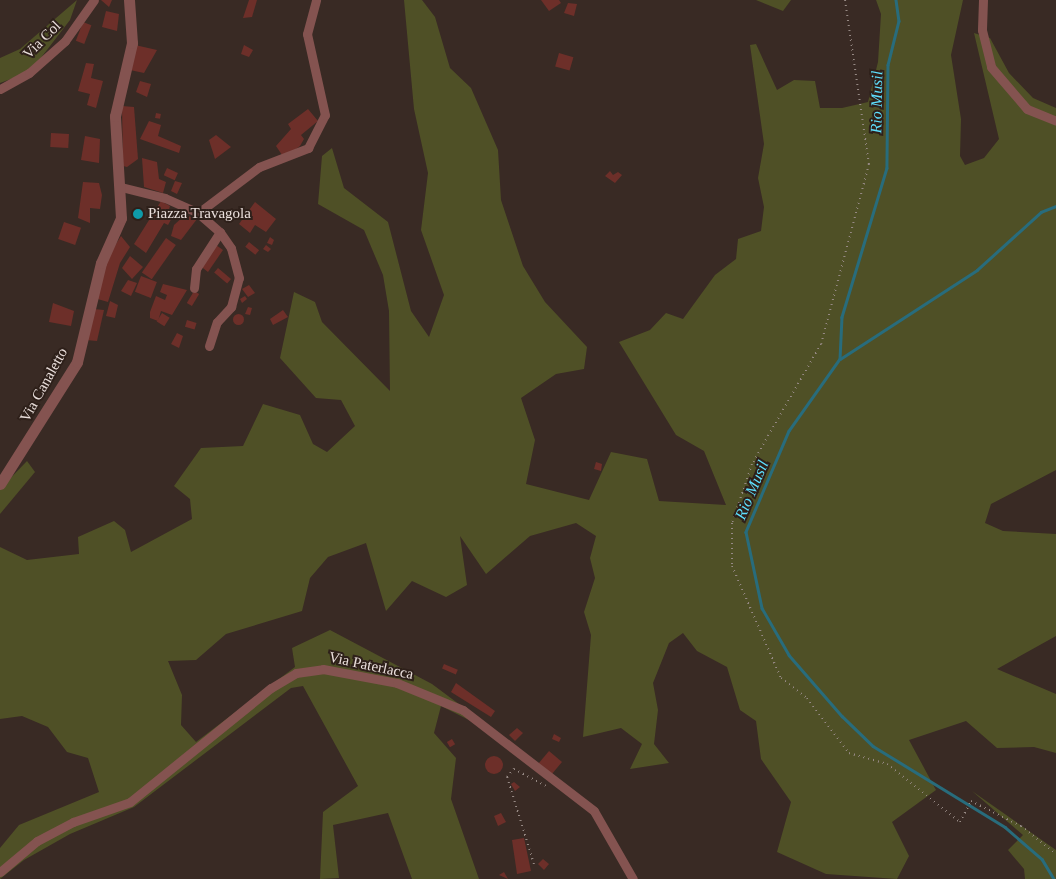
<!DOCTYPE html>
<style>
body{margin:0}
#map{position:relative;width:1056px;height:879px;overflow:hidden;background:#392a24;font-family:"Times New Roman",serif}
div>[style]{position:absolute}
[style*='--x']{left:calc(var(--x)*1px);top:calc(var(--y)*1px);width:calc(var(--w)*1px);rotate:calc(var(--a)*1deg)}
.green>*{inset:0;background:#4f5026}
.stream>*{height:2.5px;margin:-1.25px;padding:0 1.25px;transform-origin:1.25px;border-radius:1.25px;background:#286c7c}
.building>*{inset:0;background:#6d2f29;transform-origin:0 0}
.round{border-radius:50%}
.path>*{height:2px;margin-top:-1px;transform-origin:0;background:repeating-linear-gradient(90deg,#968984 0 1px,transparent 0 5px)}
.minor>*{height:9px;margin:-4.5px;padding:0 4.5px;transform-origin:4.5px;border-radius:4.5px;background:#845350}
.tertiary>*{height:11px;margin:-5.5px;padding:0 5.5px;transform-origin:5.5px;border-radius:5.5px;background:#845350}
.dots>*{width:14px;height:14px;translate:-50% -50%;box-sizing:border-box;border:2px solid #2e201a;border-radius:50%}
span{translate:-50% -50%;white-space:nowrap;text-align:center;line-height:1.15;-webkit-text-stroke:4px #2e201a;paint-order:stroke}
.street-label{font-size:15px;color:#eadfdc}
.poi-label{font-size:15px;color:#eadfdc}
.left{translate:0 -50%;text-align:left}
.water-label{font-size:16px;color:#5edffd;font-style:italic}
</style>
<div id="map">
<div class="green">
<div style="clip-path:polygon(77px 0,70px 20px,30px 72px,0 83px,0 58px,20px 49px)"></div>
<div style="clip-path:polygon(404px 0,422px 0,435px 17px,450px 68px,471px 88px,498px 150px,501px 200px,523px 266px,545px 302px,587px 347px,584px 369px,556px 374px,521px 398px,535px 440px,526px 484px,589px 500px,611px 452px,647px 459px,659px 501px,726px 505px,704px 451px,676px 435px,619px 342px,650px 330px,666px 313px,683px 319px,715px 275px,736px 259px,738px 239px,761px 231px,764px 207px,758px 178px,764px 144px,750px 45px,756px 44px,777px 90px,794px 80px,815px 81px,820px 108px,842px 108px,868px 102px,878px 62px,881px 14px,876px 0,963px 0,951px 55px,961px 119px,960px 156px,965px 165px,984px 158px,999px 139px,974px 33px,990px 38px,1009px 73px,1033px 98px,1056px 108px,1056px 470px,991px 504px,985px 523px,1003px 531px,1056px 534px,1056px 636px,997px 669px,1056px 694px,1056px 753px,1034px 747px,997px 748px,966px 721px,909px 740px,936px 790px,892px 822px,909px 856px,897px 879px,826px 874px,777px 852px,791px 802px,761px 759px,756px 721px,740px 710px,727px 667px,697px 651px,683px 633px,669px 643px,653px 683px,658px 710px,654px 744px,669px 763px,630px 769px,642px 744px,621px 728px,583px 737px,591px 635px,584px 612px,595px 578px,590px 558px,596px 536px,576px 523px,530px 536px,486px 574px,460px 536px,467px 585px,446px 597px,412px 581px,386px 611px,366px 543px,328px 557px,310px 578px,302px 611px,226px 634px,196px 660px,168px 661px,182px 695px,181px 725px,196px 742px,295px 667px,292px 648px,330px 630px,432px 684px,503px 737px,441px 706px,434px 733px,456px 758px,451px 799px,479px 879px,412px 879px,388px 813px,333px 825px,339px 878px,320px 879px,323px 812px,358px 786px,303px 686px,291px 688px,134px 807px,70px 834px,24px 860px,0 879px,0 848px,19px 825px,99px 792px,88px 758px,67px 752px,48px 727px,22px 716px,0 719px,0 547px,27px 560px,79px 554px,78px 537px,114px 521px,125px 530px,131px 552px,192px 519px,190px 499px,174px 486px,201px 448px,243px 446px,263px 404px,300px 415px,313px 444px,327px 452px,355px 426px,341px 400px,316px 398px,280px 358px,294px 292px,315px 302px,322px 322px,390px 391px,389px 311px,383px 275px,364px 230px,318px 204px,322px 156px,332px 148px,344px 188px,388px 222px,411px 311px,429px 337px,444px 295px,421px 230px,428px 173px,414px 109px)"></div>
<div style="clip-path:polygon(756px 0,791px 0,783px 11px)"></div>
<div style="clip-path:polygon(27px 461px,35px 472px,0 514px,0 489px)"></div>
<div style="clip-path:polygon(972px 791px,1056px 850px,1056px 879px,1025px 879px,1024px 869px,1008px 850px,1023px 835px)"></div>
</div>
<div class="stream">
<div style="--x:896;--y:0;--w:21;--a:82"></div>
<div style="--x:899;--y:21;--w:45;--a:104"></div>
<div style="--x:888;--y:65;--w:103;--a:90.6"></div>
<div style="--x:887;--y:168;--w:156;--a:106.8"></div>
<div style="--x:842;--y:317;--w:42;--a:92.7"></div>
<div style="--x:840;--y:359;--w:88;--a:125.3"></div>
<div style="--x:789;--y:431;--w:110;--a:113.1"></div>
<div style="--x:746;--y:532;--w:78;--a:78.1"></div>
<div style="--x:762;--y:608;--w:54;--a:60.1"></div>
<div style="--x:789;--y:655;--w:81;--a:49"></div>
<div style="--x:842;--y:716;--w:43;--a:44.1"></div>
<div style="--x:873;--y:746;--w:155;--a:31.5"></div>
<div style="--x:1005;--y:827;--w:49;--a:40.9"></div>
<div style="--x:1042;--y:859;--w:23;--a:59"></div>
<div style="--x:840;--y:359;--w:163;--a:-33"></div>
<div style="--x:977;--y:270;--w:86;--a:-42.2"></div>
<div style="--x:1041;--y:212;--w:16;--a:-22"></div>
</div>
<div class="building">
<div style="clip-path:polygon(101px 0,112px 0,109px 7px)"></div>
<div style="clip-path:polygon(249px 0,257px 0,252px 17px,243px 18px)"></div>
<div style="clip-path:polygon(541px 0,559px 0,561px 3px,549px 11px)"></div>
<div style="clip-path:polygon(568px 3px,577px 4px,574px 16px,564px 13px)"></div>
<div style="clip-path:polygon(106px 11px,119px 14px,117px 31px,102px 27px)"></div>
<div style="left:83px;top:22px;width:9px;height:20px;rotate:21deg"></div>
<div style="clip-path:polygon(135px 45px,157px 50px,144px 73px,130px 70px)"></div>
<div style="clip-path:polygon(244px 45px,253px 50px,249px 57px,241px 54px)"></div>
<div style="left:559px;top:53px;width:15px;height:14px;rotate:16deg"></div>
<div style="clip-path:polygon(86px 63px,94px 64px,91px 78px,103px 81px,96px 108px,87px 105px,90px 94px,78px 91px)"></div>
<div style="clip-path:polygon(140px 81px,151px 84px,147px 97px,136px 92px)"></div>
<div style="clip-path:polygon(122px 106px,134px 107px,138px 159px,127px 167px,123px 166px)"></div>
<div style="clip-path:polygon(308px 109px,318px 121px,301px 135px,304px 139px,300px 146px,284px 158px,276px 146px,291px 129px,288px 124px)"></div>
<div style="left:156px;top:113px;width:5px;height:5px;rotate:11deg"></div>
<div style="clip-path:polygon(149px 121px,161px 125px,158px 136px,181px 146px,179px 153px,140px 139px)"></div>
<div style="left:51px;top:133px;width:18px;height:14px;rotate:3deg"></div>
<div style="clip-path:polygon(216px 135px,231px 147px,215px 159px,209px 140px)"></div>
<div style="clip-path:polygon(85px 136px,100px 139px,99px 163px,81px 160px)"></div>
<div style="clip-path:polygon(142px 158px,157px 162px,159px 179px,166px 182px,163px 193px,144px 187px)"></div>
<div style="left:167px;top:168px;width:12px;height:8px;rotate:24deg"></div>
<div style="clip-path:polygon(610px 171px,613px 175px,618px 172px,622px 175px,615px 183px,605px 176px)"></div>
<div style="clip-path:polygon(175px 181px,182px 183px,177px 194px,171px 191px)"></div>
<div style="clip-path:polygon(83px 182px,99px 183px,102px 195px,100px 209px,90px 208px,90px 223px,78px 218px)"></div>
<div style="clip-path:polygon(161px 201px,170px 206px,168px 213px,173px 216px,168px 225px,164px 223px,146px 253px,134px 244px)"></div>
<div style="clip-path:polygon(255px 202px,276px 219px,266px 232px,255px 225px,250px 233px,239px 224px)"></div>
<div style="clip-path:polygon(185px 215px,197px 219px,181px 240px,171px 236px,174px 225px)"></div>
<div style="left:64px;top:222px;width:18px;height:18px;rotate:19deg"></div>
<div style="clip-path:polygon(121px 236px,130px 247px,120px 263px,108px 302px,94px 298px,107px 258px)"></div>
<div style="clip-path:polygon(270px 237px,274px 240px,272px 245px,267px 243px)"></div>
<div style="left:166px;top:238px;width:12px;height:42px;rotate:35deg"></div>
<div style="left:249px;top:242px;width:13px;height:6px;rotate:39deg"></div>
<div style="clip-path:polygon(216px 245px,223px 250px,208px 272px,199px 265px)"></div>
<div style="clip-path:polygon(266px 245px,271px 249px,268px 252px,263px 249px)"></div>
<div style="clip-path:polygon(130px 256px,143px 267px,132px 279px,122px 268px)"></div>
<div style="left:218px;top:268px;width:17px;height:6px;rotate:40deg"></div>
<div style="left:141px;top:276px;width:17px;height:17px;rotate:21deg"></div>
<div style="clip-path:polygon(128px 280px,137px 283px,131px 296px,121px 291px)"></div>
<div style="clip-path:polygon(163px 284px,187px 290px,172px 315px,161px 311px,158px 321px,150px 318px,150px 312px,156px 296px,165px 300px,167px 295px,160px 292px)"></div>
<div style="clip-path:polygon(249px 285px,255px 293px,248px 297px,242px 289px)"></div>
<div style="left:194px;top:291px;width:6px;height:14px;rotate:31deg"></div>
<div style="clip-path:polygon(245px 296px,247px 299px,242px 303px,240px 299px)"></div>
<div style="clip-path:polygon(110px 301px,118px 305px,115px 318px,106px 316px)"></div>
<div style="clip-path:polygon(53px 303px,74px 311px,71px 326px,49px 322px)"></div>
<div style="clip-path:polygon(248px 307px,252px 308px,250px 315px,245px 314px)"></div>
<div style="clip-path:polygon(94px 309px,104px 310px,97px 341px,86px 340px)"></div>
<div style="clip-path:polygon(283px 310px,288px 317px,273px 325px,270px 319px)"></div>
<div style="left:162px;top:313px;width:9px;height:10px;rotate:32deg"></div>
<div class="round" style="left:232.5px;top:313.5px;width:11px;height:11px"></div>
<div style="left:187px;top:320px;width:10px;height:7px;rotate:17deg"></div>
<div style="clip-path:polygon(177px 333px,183px 336px,179px 348px,171px 344px)"></div>
<div style="clip-path:polygon(596px 462px,602px 464px,601px 471px,594px 469px)"></div>
<div style="left:444px;top:664px;width:15px;height:5px;rotate:23deg"></div>
<div style="clip-path:polygon(456px 683px,495px 711px,491px 717px,451px 692px)"></div>
<div style="clip-path:polygon(517px 728px,523px 733px,515px 741px,509px 735px)"></div>
<div style="clip-path:polygon(554px 734px,561px 738px,559px 742px,552px 739px)"></div>
<div style="left:452px;top:739px;width:6px;height:6px;rotate:59deg"></div>
<div style="left:549px;top:751px;width:17px;height:16px;rotate:40deg"></div>
<div class="round" style="left:485px;top:756px;width:18px;height:18px"></div>
<div style="clip-path:polygon(514px 782px,520px 787px,515px 791px,511px 784px)"></div>
<div style="clip-path:polygon(501px 813px,506px 822px,498px 826px,494px 816px)"></div>
<div style="clip-path:polygon(524px 838px,531px 871px,517px 874px,512px 840px)"></div>
<div style="clip-path:polygon(543px 859px,549px 864px,544px 870px,538px 864px)"></div>
<div style="clip-path:polygon(504px 872px,508px 879px,499px 875px)"></div>
</div>
<div class="path">
<div style="--x:845;--y:0;--w:166;--a:81.7"></div>
<div style="--x:869;--y:164;--w:186;--a:104.9"></div>
<div style="--x:821;--y:344;--w:138;--a:119.9"></div>
<div style="--x:752;--y:464;--w:62;--a:108.7"></div>
<div style="--x:732;--y:523;--w:43;--a:90"></div>
<div style="--x:732;--y:566;--w:122;--a:66.4"></div>
<div style="--x:781;--y:678;--w:33;--a:38"></div>
<div style="--x:807;--y:698;--w:69;--a:52.6"></div>
<div style="--x:849;--y:753;--w:40;--a:16"></div>
<div style="--x:887;--y:764;--w:93;--a:38.5"></div>
<div style="--x:960;--y:822;--w:24;--a:-62"></div>
<div style="--x:971;--y:801;--w:56;--a:26.6"></div>
<div style="--x:1021;--y:826;--w:45;--a:38.7"></div>
<div style="--x:534;--y:864;--w:91;--a:-107.2"></div>
<div style="--x:507;--y:777;--w:11;--a:-49"></div>
<div style="--x:514;--y:769;--w:36;--a:28"></div>
</div>
<div class="minor">
<div style="--x:983;--y:0;--w:30;--a:92"></div>
<div style="--x:982;--y:30;--w:38;--a:76"></div>
<div style="--x:991;--y:67;--w:55;--a:49.4"></div>
<div style="--x:1027;--y:109;--w:31;--a:22"></div>
<div style="--x:0;--y:89;--w:33;--a:-29"></div>
<div style="--x:29;--y:73;--w:48;--a:-41.6"></div>
<div style="--x:65;--y:41;--w:50;--a:-54.7"></div>
<div style="--x:121;--y:187;--w:45;--a:14"></div>
<div style="--x:165;--y:198;--w:36;--a:24"></div>
<div style="--x:198;--y:213;--w:29;--a:41"></div>
<div style="--x:220;--y:232;--w:44;--a:123"></div>
<div style="--x:196;--y:269;--w:19;--a:96"></div>
<div style="--x:198;--y:213;--w:76;--a:-37"></div>
<div style="--x:259;--y:167;--w:53;--a:-21.2"></div>
<div style="--x:308;--y:148;--w:37;--a:-63"></div>
<div style="--x:325;--y:115;--w:83;--a:-102.5"></div>
<div style="--x:307;--y:34;--w:35;--a:-75"></div>
<div style="--x:209;--y:346;--w:25;--a:-72"></div>
<div style="--x:217;--y:322;--w:21;--a:-47"></div>
<div style="--x:231;--y:307;--w:30;--a:-75"></div>
<div style="--x:239;--y:278;--w:31;--a:-105"></div>
<div style="--x:231;--y:248;--w:19;--a:-125"></div>
<div style="--x:0;--y:872;--w:48;--a:-40"></div>
<div style="--x:37;--y:841;--w:41;--a:-27.8"></div>
<div style="--x:73;--y:822;--w:60;--a:-19.3"></div>
<div style="--x:130;--y:802;--w:181;--a:-39"></div>
<div style="--x:271;--y:688;--w:29;--a:-31"></div>
<div style="--x:296;--y:673;--w:27;--a:-8"></div>
<div style="--x:323;--y:669;--w:75;--a:10.7"></div>
<div style="--x:397;--y:683;--w:71;--a:22.2"></div>
<div style="--x:463;--y:710;--w:165;--a:37.6"></div>
<div style="--x:594;--y:811;--w:78;--a:60.2"></div>
</div>
<div class="tertiary">
<div style="--x:0;--y:484;--w:144;--a:-57.7"></div>
<div style="--x:77;--y:362;--w:102;--a:-76.4"></div>
<div style="--x:101;--y:263;--w:49;--a:-66"></div>
<div style="--x:121;--y:218;--w:102;--a:-93.4"></div>
<div style="--x:115;--y:116;--w:75;--a:-76.9"></div>
<div style="--x:132;--y:43;--w:43;--a:-94"></div>
</div>
<div class="dots">
<div style="left:138px;top:214px;background:#0f9aa8"></div>
</div>
<div class="street-label">
<span style="left:42px;top:40px;rotate:-45deg">Via Col</span>
<span style="left:44px;top:385px;rotate:-61deg">Via Canaletto</span>
<span style="left:371px;top:666px;rotate:12deg">Via Paterlacca</span>
</div>
<div class="poi-label">
<span class="left" style="left:148px;top:214px">Piazza Travagola</span>
</div>
<div class="water-label">
<span style="left:877px;top:102px;rotate:-89deg">Rio Musil</span>
<span style="left:752px;top:490px;rotate:-67deg">Rio Musil</span>
</div>
</div>
